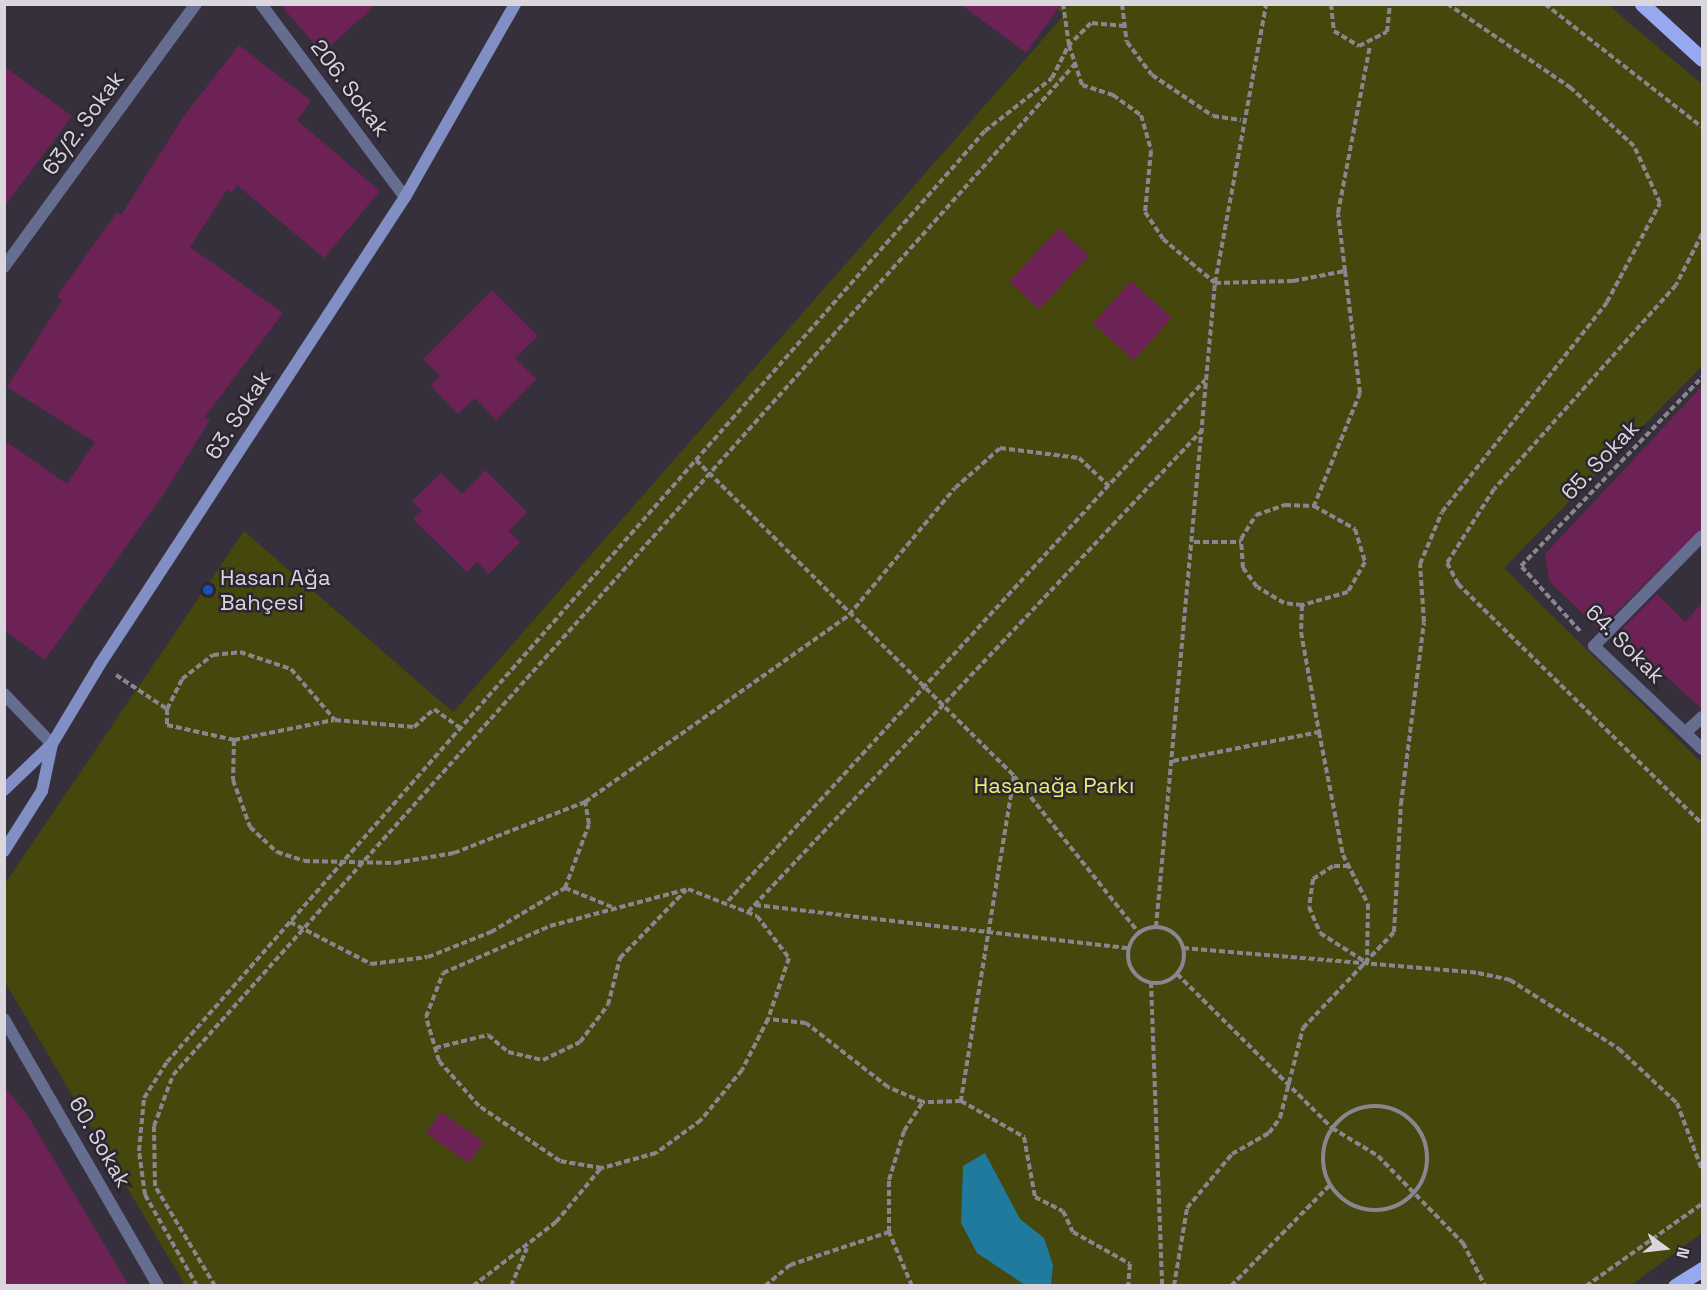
<!DOCTYPE html>
<meta charset="utf-8">
<style>
body{margin:0}
#map{position:relative;width:1707px;height:1290px;overflow:hidden;background:#35303b;font-family:"Space Grotesk",sans-serif}
div>[style]{position:absolute}
[style*='--x']{left:calc(var(--x)*1px);top:calc(var(--y)*1px);width:calc(var(--w)*1px);rotate:calc(var(--a)*1deg)}
.green>*{inset:0;background:#45470d}
.water>*{inset:0;background:#1f7a9d}
.building>*{inset:0;background:#6d2256;transform-origin:0 0}
.path>*{height:4px;margin-top:-2px;transform-origin:0;background:repeating-linear-gradient(90deg,#8a868f 0 6px,transparent 0 9px)}
.path>.ring{margin:-2px;padding:0;box-sizing:content-box;background:none;border:4px solid #8a868f;border-radius:50%}
.minor>*{height:12px;margin:-6px;padding:0 6px;transform-origin:6px;border-radius:6px;background:#656e91}
.tertiary>*{height:12px;margin:-6px;padding:0 6px;transform-origin:6px;border-radius:6px;background:#656e91}
.secondary>*{height:12px;margin:-6px;padding:0 6px;transform-origin:6px;border-radius:6px;background:#818fc5}
.primary>*{height:15px;margin:-7.5px;padding:0 7.5px;transform-origin:7.5px;border-radius:7.5px;background:#96a8ee}
.dots>*{width:16px;height:16px;translate:-50% -50%;box-sizing:border-box;border:3px solid #2b2631;border-radius:50%}
span{translate:-50% -50%;white-space:nowrap;text-align:center;line-height:1.15;-webkit-text-stroke:5px #2b2631;paint-order:stroke}
.street-label{font-size:22px;color:#d9d6dd}
.poi-label{font-size:22px;color:#d9d6dd}
.left{translate:0 -50%;text-align:left}
.park-label{font-size:22px;color:#e8ee6c}
.frame{position:absolute;inset:0;border:6px solid #d9d6dd;pointer-events:none}
.north{position:absolute;left:1635px;top:1218px;width:60px;height:60px;-webkit-text-stroke:4px #2b2631;paint-order:stroke;rotate:105deg;font-size:16px;font-weight:700;line-height:24px;text-align:center;color:#d9d6dd}
.north::after{content:'';display:block;margin:auto;width:21px;height:27px;background:#d9d6dd;clip-path:polygon(50% 0,100% 100%,50% 72%,0 100%)}
</style>
<div id="map">
<div class="green">
<div style="clip-path:polygon(1052px 5px,1608px 5px,1702px 84px,1702px 366px,1504px 568px,1702px 763px,1702px 1233px,1631px 1285px,185px 1285px,5px 982px,4px 885px,244px 531px,453px 712px,1064px 15px)"></div>
</div>
<div class="water">
<div style="clip-path:polygon(985px 1153px,1020px 1219px,1044px 1238px,1053px 1265px,1051px 1285px,1025px 1285px,977px 1253px,961px 1223px,963px 1166px)"></div>
</div>
<div class="building">
<div style="clip-path:polygon(280px 4px,377px 4px,322px 53px)"></div>
<div style="clip-path:polygon(960px 4px,1061px 4px,1026px 53px)"></div>
<div style="clip-path:polygon(239px 45px,311px 101px,297px 120px,380px 191px,324px 258px,237px 185px,232px 193px,227px 190px,190px 247px,283px 313px,205px 417px,210px 420px,163px 495px,45px 660px,4px 630px,4px 440px,67px 484px,95px 442px,7px 387px,62px 300px,57px 296px,117px 212px,121px 215px,184px 116px)"></div>
<div style="clip-path:polygon(4px 66px,72px 116px,4px 207px)"></div>
<div style="left:1059px;top:228px;width:41px;height:73px;rotate:43deg"></div>
<div style="left:1131px;top:281px;width:55px;height:57px;rotate:42deg"></div>
<div style="clip-path:polygon(492px 290px,538px 336px,515px 358px,536px 379px,496px 420px,475px 398px,458px 414px,431px 386px,440px 376px,423px 359px)"></div>
<div style="clip-path:polygon(1702px 386px,1702px 528px,1599px 629px,1549px 581px,1545px 554px)"></div>
<div style="clip-path:polygon(485px 470px,527px 512px,509px 531px,520px 542px,489px 574px,477px 562px,467px 572px,413px 519px,422px 511px,412px 501px,441px 473px,462px 494px)"></div>
<div style="clip-path:polygon(1657px 594px,1685px 622px,1702px 603px,1702px 709px,1618px 633px)"></div>
<div style="clip-path:polygon(4px 1086px,28px 1116px,129px 1286px,4px 1286px)"></div>
<div style="left:441px;top:1112px;width:52px;height:26px;rotate:35deg"></div>
</div>
<div class="path">
<div style="--x:1122;--y:4;--w:38;--a:83"></div>
<div style="--x:1127;--y:42;--w:41;--a:52.9"></div>
<div style="--x:1152;--y:75;--w:73;--a:33.9"></div>
<div style="--x:1213;--y:116;--w:28;--a:8"></div>
<div style="--x:1331;--y:4;--w:27;--a:84"></div>
<div style="--x:1334;--y:31;--w:29;--a:31"></div>
<div style="--x:1359;--y:46;--w:31;--a:-27"></div>
<div style="--x:1387;--y:32;--w:28;--a:-84"></div>
<div style="--x:1545;--y:4;--w:199;--a:38.1"></div>
<div style="--x:1125;--y:26;--w:34;--a:-175"></div>
<div style="--x:1091;--y:23;--w:31;--a:135"></div>
<div style="--x:1069;--y:45;--w:42;--a:72"></div>
<div style="--x:1082;--y:85;--w:33;--a:18"></div>
<div style="--x:1113;--y:95;--w:34;--a:36"></div>
<div style="--x:1141;--y:115;--w:37;--a:74"></div>
<div style="--x:1151;--y:151;--w:61;--a:95.6"></div>
<div style="--x:1145;--y:212;--w:32;--a:56"></div>
<div style="--x:1163;--y:239;--w:68;--a:40.2"></div>
<div style="--x:1215;--y:283;--w:78;--a:-1.5"></div>
<div style="--x:1293;--y:281;--w:53;--a:-10.9"></div>
<div style="--x:1345;--y:271;--w:123;--a:83"></div>
<div style="--x:1360;--y:393;--w:122;--a:112.2"></div>
<div style="--x:1702;--y:234;--w:57;--a:117"></div>
<div style="--x:1676;--y:285;--w:273;--a:131.7"></div>
<div style="--x:1494;--y:489;--w:88;--a:122.4"></div>
<div style="--x:1447;--y:563;--w:24;--a:62"></div>
<div style="--x:1458;--y:584;--w:342;--a:44.5"></div>
<div style="--x:1345;--y:271;--w:58;--a:-96.9"></div>
<div style="--x:1338;--y:213;--w:171;--a:-79.2"></div>
<div style="--x:696;--y:460;--w:448;--a:44.8"></div>
<div style="--x:1014;--y:776;--w:329;--a:99.3"></div>
<div style="--x:961;--y:1101;--w:38;--a:178"></div>
<div style="--x:923;--y:1102;--w:38;--a:-157"></div>
<div style="--x:888;--y:1087;--w:104;--a:-142"></div>
<div style="--x:806;--y:1023;--w:38;--a:-174"></div>
<div style="--x:1285;--y:505;--w:29;--a:2"></div>
<div style="--x:1314;--y:506;--w:47;--a:29.3"></div>
<div style="--x:1355;--y:529;--w:34;--a:73"></div>
<div style="--x:1365;--y:562;--w:34;--a:120"></div>
<div style="--x:1348;--y:592;--w:48;--a:164.2"></div>
<div style="--x:1302;--y:605;--w:18;--a:-174"></div>
<div style="--x:1284;--y:603;--w:31;--a:-149"></div>
<div style="--x:1257;--y:587;--w:24;--a:-126"></div>
<div style="--x:1243;--y:568;--w:29;--a:-94"></div>
<div style="--x:1241;--y:539;--w:28;--a:-58"></div>
<div style="--x:1256;--y:515;--w:31;--a:-19"></div>
<div style="--x:1194;--y:542;--w:47;--a:0"></div>
<div style="--x:1302;--y:605;--w:27;--a:92"></div>
<div style="--x:1301;--y:632;--w:102;--a:79.8"></div>
<div style="--x:1580;--y:631;--w:88;--a:-132.2"></div>
<div style="--x:1521;--y:566;--w:262;--a:-46.2"></div>
<div style="--x:116;--y:675;--w:61;--a:33.7"></div>
<div style="--x:167;--y:709;--w:34;--a:-63"></div>
<div style="--x:182;--y:679;--w:39;--a:-38"></div>
<div style="--x:213;--y:655;--w:27;--a:-6"></div>
<div style="--x:240;--y:652;--w:54;--a:18.4"></div>
<div style="--x:291;--y:669;--w:67;--a:49.2"></div>
<div style="--x:335;--y:720;--w:79;--a:5.1"></div>
<div style="--x:414;--y:727;--w:27;--a:-42"></div>
<div style="--x:434;--y:709;--w:32;--a:36"></div>
<div style="--x:167;--y:709;--w:16;--a:90"></div>
<div style="--x:167;--y:725;--w:69;--a:12.6"></div>
<div style="--x:234;--y:740;--w:102;--a:-11.3"></div>
<div style="--x:234;--y:740;--w:40;--a:91.4"></div>
<div style="--x:233;--y:780;--w:50;--a:70.1"></div>
<div style="--x:250;--y:827;--w:37;--a:43"></div>
<div style="--x:277;--y:852;--w:28;--a:18"></div>
<div style="--x:304;--y:861;--w:91;--a:1.3"></div>
<div style="--x:395;--y:863;--w:60;--a:-9.6"></div>
<div style="--x:454;--y:853;--w:141;--a:-21.3"></div>
<div style="--x:1173;--y:761;--w:149;--a:-11.2"></div>
<div style="--x:1319;--y:732;--w:125;--a:79"></div>
<div style="--x:1343;--y:855;--w:55;--a:63"></div>
<div style="--x:1368;--y:904;--w:60;--a:91"></div>
<div style="--x:1014;--y:776;--w:201;--a:51.5"></div>
<div style="--x:1349;--y:866;--w:16;--a:180"></div>
<div style="--x:1333;--y:866;--w:24;--a:147"></div>
<div style="--x:1313;--y:879;--w:28;--a:98"></div>
<div style="--x:1309;--y:907;--w:28;--a:67"></div>
<div style="--x:1320;--y:933;--w:56;--a:32.6"></div>
<div style="--x:688;--y:889;--w:74;--a:21.4"></div>
<div style="--x:757;--y:916;--w:53;--a:52.7"></div>
<div style="--x:789;--y:958;--w:65;--a:109"></div>
<div style="--x:768;--y:1019;--w:57;--a:117"></div>
<div style="--x:742;--y:1070;--w:65;--a:129.4"></div>
<div style="--x:701;--y:1120;--w:56;--a:143.7"></div>
<div style="--x:656;--y:1153;--w:56;--a:164.5"></div>
<div style="--x:602;--y:1168;--w:43;--a:-170.5"></div>
<div style="--x:560;--y:1161;--w:98;--a:-145.8"></div>
<div style="--x:479;--y:1106;--w:60;--a:-131.6"></div>
<div style="--x:439;--y:1061;--w:46;--a:-106.5"></div>
<div style="--x:426;--y:1017;--w:47;--a:-68.9"></div>
<div style="--x:443;--y:973;--w:117;--a:-23.7"></div>
<div style="--x:550;--y:926;--w:143;--a:-15"></div>
<div style="--x:728;--y:901;--w:706;--a:-47.52"></div>
<div style="--x:755;--y:905;--w:376;--a:6.6"></div>
<div style="--x:612;--y:907;--w:51;--a:-158"></div>
<div style="--x:565;--y:888;--w:68;--a:-69.4"></div>
<div style="--x:589;--y:824;--w:22;--a:-100"></div>
<div style="--x:585;--y:802;--w:324;--a:-35.3"></div>
<div style="--x:849;--y:615;--w:165;--a:-50.2"></div>
<div style="--x:955;--y:488;--w:60;--a:-41.6"></div>
<div style="--x:1000;--y:448;--w:80;--a:7.2"></div>
<div style="--x:1079;--y:458;--w:41;--a:43"></div>
<div style="--x:748;--y:912;--w:666;--a:-46.7"></div>
<div style="--x:290;--y:922;--w:91;--a:27.4"></div>
<div style="--x:371;--y:964;--w:57;--a:-7"></div>
<div style="--x:428;--y:957;--w:68;--a:-21.6"></div>
<div style="--x:491;--y:932;--w:86;--a:-30.7"></div>
<div style="--x:1156;--y:927;--w:647;--a:-84.77"></div>
<div style="--x:1215;--y:283;--w:284;--a:-79.6"></div>
<div class="ring" style="left:1128px;top:927px;width:52px;height:52px"></div>
<div style="--x:1183;--y:948;--w:296;--a:4.8"></div>
<div style="--x:1478;--y:973;--w:33;--a:12"></div>
<div style="--x:1510;--y:980;--w:129;--a:32.3"></div>
<div style="--x:1619;--y:1049;--w:79;--a:43"></div>
<div style="--x:1677;--y:1103;--w:72;--a:69.5"></div>
<div style="--x:1177;--y:974;--w:218;--a:44.8"></div>
<div style="--x:1332;--y:1128;--w:54;--a:31.3"></div>
<div style="--x:1378;--y:1156;--w:122;--a:45.7"></div>
<div style="--x:1463;--y:1243;--w:48;--a:62.9"></div>
<div style="--x:1151;--y:982;--w:304;--a:87.9"></div>
<div style="--x:435;--y:1048;--w:55;--a:-13.8"></div>
<div style="--x:488;--y:1035;--w:26;--a:40"></div>
<div style="--x:508;--y:1052;--w:36;--a:13"></div>
<div style="--x:543;--y:1060;--w:41;--a:-25.9"></div>
<div style="--x:580;--y:1042;--w:46;--a:-52.9"></div>
<div style="--x:608;--y:1005;--w:49;--a:-75.7"></div>
<div style="--x:620;--y:958;--w:95;--a:-45.9"></div>
<div style="--x:961;--y:1101;--w:73;--a:29.7"></div>
<div style="--x:1024;--y:1137;--w:61;--a:79.6"></div>
<div style="--x:1035;--y:1197;--w:31;--a:27"></div>
<div style="--x:1063;--y:1211;--w:23;--a:65"></div>
<div style="--x:1073;--y:1232;--w:65;--a:29.3"></div>
<div style="--x:1130;--y:1264;--w:22;--a:95"></div>
<div class="ring" style="left:1323px;top:1106px;width:100px;height:100px"></div>
<div style="--x:197;--y:1286;--w:105;--a:-119.7"></div>
<div style="--x:145;--y:1195;--w:44;--a:-97.8"></div>
<div style="--x:139;--y:1151;--w:53;--a:-84.6"></div>
<div style="--x:144;--y:1098;--w:43;--a:-57.4"></div>
<div style="--x:167;--y:1062;--w:1239;--a:-48.7"></div>
<div style="--x:985;--y:131;--w:85;--a:-38.3"></div>
<div style="--x:1052;--y:78;--w:37;--a:-63"></div>
<div style="--x:1069;--y:45;--w:41;--a:-98.3"></div>
<div style="--x:215;--y:1286;--w:117;--a:-121"></div>
<div style="--x:155;--y:1186;--w:60;--a:-91"></div>
<div style="--x:154;--y:1126;--w:54;--a:-69.6"></div>
<div style="--x:173;--y:1075;--w:1355;--a:-48.26"></div>
<div style="--x:473;--y:1286;--w:105;--a:-37.6"></div>
<div style="--x:556;--y:1222;--w:70;--a:-50.2"></div>
<div style="--x:511;--y:1286;--w:41;--a:-67.2"></div>
<div style="--x:765;--y:1286;--w:33;--a:-40"></div>
<div style="--x:790;--y:1265;--w:104;--a:-18.4"></div>
<div style="--x:912;--y:1286;--w:59;--a:-113.1"></div>
<div style="--x:889;--y:1232;--w:52;--a:-90"></div>
<div style="--x:889;--y:1180;--w:51;--a:-73"></div>
<div style="--x:904;--y:1131;--w:35;--a:-57"></div>
<div style="--x:1174;--y:1286;--w:79;--a:-80.5"></div>
<div style="--x:1187;--y:1208;--w:70;--a:-50.2"></div>
<div style="--x:1232;--y:1154;--w:43;--a:-29.6"></div>
<div style="--x:1269;--y:1133;--w:19;--a:-54"></div>
<div style="--x:1280;--y:1118;--w:93;--a:-75.7"></div>
<div style="--x:1303;--y:1028;--w:132;--a:-46.5"></div>
<div style="--x:1394;--y:932;--w:128;--a:-86.9"></div>
<div style="--x:1401;--y:804;--w:183;--a:-82.8"></div>
<div style="--x:1424;--y:622;--w:58;--a:-93.9"></div>
<div style="--x:1420;--y:564;--w:56;--a:-67.1"></div>
<div style="--x:1442;--y:512;--w:267;--a:-51.8"></div>
<div style="--x:1607;--y:302;--w:112;--a:-61.8"></div>
<div style="--x:1660;--y:203;--w:63;--a:-114.5"></div>
<div style="--x:1634;--y:146;--w:86;--a:-137.4"></div>
<div style="--x:1571;--y:88;--w:149;--a:-145.7"></div>
<div style="--x:1231;--y:1286;--w:141;--a:-45.6"></div>
<div style="--x:1586;--y:1286;--w:142;--a:-35.3"></div>
</div>
<div class="minor">
<div style="--x:261;--y:4;--w:241;--a:53.3"></div>
<div style="--x:4;--y:267;--w:326;--a:-53.9"></div>
<div style="--x:1702;--y:536;--w:154;--a:134.5"></div>
<div style="--x:1594;--y:646;--w:149;--a:43.6"></div>
<div style="--x:4;--y:694;--w:69;--a:46.2"></div>
<div style="--x:1686;--y:732;--w:22;--a:-43"></div>
</div>
<div class="tertiary">
<div style="--x:4;--y:1019;--w:308;--a:60"></div>
</div>
<div class="secondary">
<div style="--x:4;--y:790;--w:66;--a:-43.8"></div>
<div style="--x:4;--y:851;--w:71;--a:-57.7"></div>
<div style="--x:42;--y:791;--w:48;--a:-78"></div>
<div style="--x:52;--y:744;--w:93;--a:-59"></div>
<div style="--x:100;--y:664;--w:558;--a:-56.85"></div>
<div style="--x:405;--y:197;--w:222;--a:-60.3"></div>
</div>
<div class="primary">
<div style="--x:1642;--y:4;--w:81;--a:42.5"></div>
<div style="--x:1675;--y:1286;--w:32;--a:-32"></div>
</div>
<div class="dots">
<div style="left:208px;top:590px;background:#1a4fb4"></div>
</div>
<div class="street-label">
<span style="left:350px;top:88px;rotate:53deg">206. Sokak</span>
<span style="left:83px;top:123px;rotate:-54deg">63/2. Sokak</span>
<span style="left:238px;top:415px;rotate:-57deg">63. Sokak</span>
<span style="left:1600px;top:460px;rotate:-46deg">65. Sokak</span>
<span style="left:1625px;top:644px;rotate:45deg">64. Sokak</span>
<span style="left:100px;top:1142px;rotate:60deg">60. Sokak</span>
</div>
<div class="poi-label">
<span class="left" style="left:220px;top:590px">Hasan Ağa<br>Bahçesi</span>
</div>
<div class="park-label">
<span style="left:1054px;top:786px">Hasanağa Parkı</span>
</div>
<div class="frame"></div>
<div class="north">N</div>
</div>
